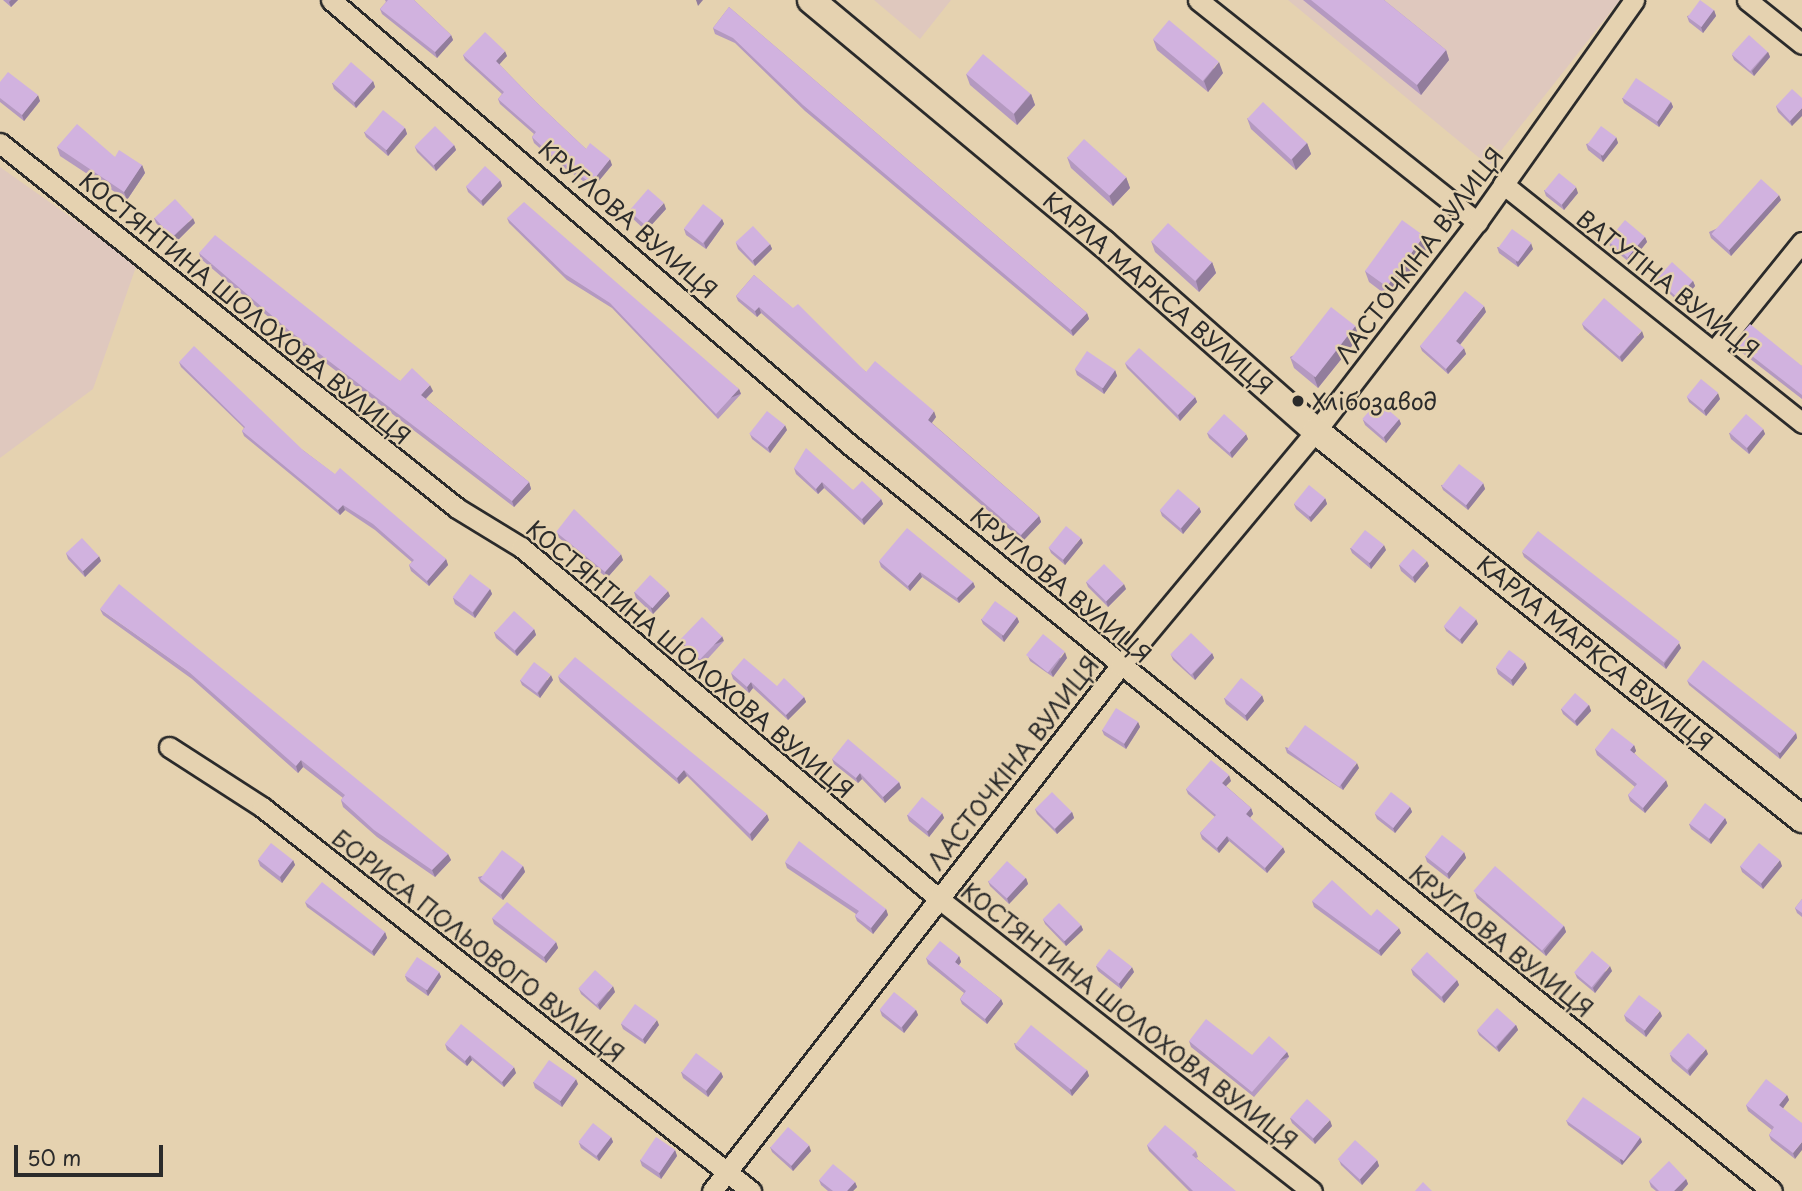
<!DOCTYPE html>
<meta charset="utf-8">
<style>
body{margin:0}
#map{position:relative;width:1802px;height:1191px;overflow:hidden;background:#e5d2b0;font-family:"Playpen Sans",sans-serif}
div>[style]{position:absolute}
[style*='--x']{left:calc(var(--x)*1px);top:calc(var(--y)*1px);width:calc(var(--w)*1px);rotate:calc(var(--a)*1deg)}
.built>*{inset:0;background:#dfc8be}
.roads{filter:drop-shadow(2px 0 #2b2b2b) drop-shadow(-2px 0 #2b2b2b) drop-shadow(0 2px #2b2b2b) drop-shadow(0 -2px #2b2b2b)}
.street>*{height:19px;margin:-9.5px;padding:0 9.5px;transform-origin:9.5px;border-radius:9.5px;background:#e5d2b0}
.secondary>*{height:26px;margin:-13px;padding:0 13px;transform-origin:13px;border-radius:13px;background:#e5d2b0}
.wall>*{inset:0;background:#b499c0}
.shaded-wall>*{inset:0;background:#927d9c;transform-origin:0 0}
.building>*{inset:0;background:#d1b2df;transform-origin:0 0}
.dots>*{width:19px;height:19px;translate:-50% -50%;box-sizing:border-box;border:4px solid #e5d2b0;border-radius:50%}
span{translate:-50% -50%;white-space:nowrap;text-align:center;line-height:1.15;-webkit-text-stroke:5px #e5d2b0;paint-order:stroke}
.street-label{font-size:23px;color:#2b2b2b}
.poi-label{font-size:23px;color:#2b2b2b}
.left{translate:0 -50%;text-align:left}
.scale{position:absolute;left:14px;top:1145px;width:149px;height:32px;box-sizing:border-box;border:4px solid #2b2b2b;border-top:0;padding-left:9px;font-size:21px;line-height:24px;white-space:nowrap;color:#2b2b2b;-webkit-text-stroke:5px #e5d2b0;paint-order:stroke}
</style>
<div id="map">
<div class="built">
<div style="clip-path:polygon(874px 0,951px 0,920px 39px)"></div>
<div style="clip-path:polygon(1288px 0,1620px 0,1489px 166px)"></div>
<div style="clip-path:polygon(0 167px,137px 264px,93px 389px,0 458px)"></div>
</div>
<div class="roads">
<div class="street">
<div style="--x:331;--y:0;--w:682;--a:40.6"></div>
<div style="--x:849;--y:444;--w:1187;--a:38.98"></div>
<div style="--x:1198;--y:0;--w:357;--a:38.5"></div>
<div style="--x:1747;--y:0;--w:70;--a:38.7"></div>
<div style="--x:0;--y:143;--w:585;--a:38.61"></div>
<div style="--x:457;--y:508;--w:75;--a:31.4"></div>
<div style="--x:521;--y:547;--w:545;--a:40.09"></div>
<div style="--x:938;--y:898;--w:475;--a:38.1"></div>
<div style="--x:1503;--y:184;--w:383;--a:38.6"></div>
<div style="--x:1714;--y:351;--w:140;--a:-51.1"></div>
<div style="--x:169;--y:747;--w:111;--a:32.8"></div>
<div style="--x:262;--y:807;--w:622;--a:38.14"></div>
<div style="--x:712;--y:1191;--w:665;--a:-52.15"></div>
<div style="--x:1120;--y:666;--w:306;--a:-50.2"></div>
<div style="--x:1316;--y:431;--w:264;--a:-52.4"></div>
<div style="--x:1477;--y:222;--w:272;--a:-54.7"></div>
</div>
<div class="secondary">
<div style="--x:811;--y:0;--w:380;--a:39.8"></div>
<div style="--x:1103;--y:243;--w:284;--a:41.4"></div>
<div style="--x:1316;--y:431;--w:622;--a:38.6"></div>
</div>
</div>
<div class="wall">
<div style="clip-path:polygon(3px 0,18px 0,11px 7px)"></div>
<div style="clip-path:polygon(385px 0,414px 0,451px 35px,453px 40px,437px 58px,382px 14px,380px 9px,386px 2px)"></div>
<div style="clip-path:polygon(1303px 0,1384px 0,1446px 50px,1449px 60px,1421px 95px)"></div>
<div style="clip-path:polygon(729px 7px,1087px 313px,1089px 319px,1073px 336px,805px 111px,735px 43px,715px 34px,713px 28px)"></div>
<div style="clip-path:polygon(1714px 10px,1716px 16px,1703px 33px,1689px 22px,1687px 16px)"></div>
<div style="clip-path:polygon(1153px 39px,1223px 73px,1208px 92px,1157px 50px)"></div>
<div style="clip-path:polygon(1768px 52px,1770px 57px,1754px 76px,1734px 60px,1732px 55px)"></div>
<div style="clip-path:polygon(463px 55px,507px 56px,499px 64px,536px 102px,586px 149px,612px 165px,593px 188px,552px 159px,534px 143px,532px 137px,534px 134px,500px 104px,498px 99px,502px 94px,465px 60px)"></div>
<div style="clip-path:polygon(966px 74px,1031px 94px,1035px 105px,1017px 125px,970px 85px)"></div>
<div style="clip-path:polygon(373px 81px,375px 87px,356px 108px,334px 89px,332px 83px)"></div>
<div style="clip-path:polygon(0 82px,40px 101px,24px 121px,0 102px)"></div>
<div style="clip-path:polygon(1622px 98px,1671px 102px,1673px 107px,1659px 127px,1624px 103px)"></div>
<div style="clip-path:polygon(1802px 98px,1792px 126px,1778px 112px,1776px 106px)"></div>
<div style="clip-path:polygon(1247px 118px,1307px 143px,1311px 154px,1296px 170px,1251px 129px)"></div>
<div style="clip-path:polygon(405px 128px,407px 134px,388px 156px,366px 137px,364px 132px)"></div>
<div style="clip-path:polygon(1616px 137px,1618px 143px,1603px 162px,1588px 150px,1586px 144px)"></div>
<div style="clip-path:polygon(454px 145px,456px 150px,436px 171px,417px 152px,415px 147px)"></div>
<div style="clip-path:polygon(57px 147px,115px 157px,142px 165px,145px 173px,127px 200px,60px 156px)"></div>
<div style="clip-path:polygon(1067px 157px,1126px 177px,1130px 188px,1113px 206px,1071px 168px)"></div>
<div style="clip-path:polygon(500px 180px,502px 186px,483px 206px,468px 192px,466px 186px)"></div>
<div style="clip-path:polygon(1544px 190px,1578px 193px,1564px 210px,1546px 196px)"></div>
<div style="clip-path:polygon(1781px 200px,1731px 256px,1711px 238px,1709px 232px)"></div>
<div style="clip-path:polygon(666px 209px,646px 231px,630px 216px,628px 210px)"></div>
<div style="clip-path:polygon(154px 218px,195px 223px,175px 243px,156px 223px)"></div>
<div style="clip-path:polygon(507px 218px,739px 389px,741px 394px,718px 419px,612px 308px,567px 280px,509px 223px)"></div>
<div style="clip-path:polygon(722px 219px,724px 224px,706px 249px,686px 235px,684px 229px)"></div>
<div style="clip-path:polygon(1645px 237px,1647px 242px,1630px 263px,1610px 246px,1608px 241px)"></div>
<div style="clip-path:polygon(1151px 241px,1212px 262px,1216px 273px,1199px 292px,1155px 252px)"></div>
<div style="clip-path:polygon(736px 243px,770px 244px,772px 249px,755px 266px,738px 249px)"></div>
<div style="clip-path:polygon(1428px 247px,1390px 298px,1369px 282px,1365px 271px)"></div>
<div style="clip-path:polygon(1497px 247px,1533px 249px,1518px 267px,1499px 253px)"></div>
<div style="clip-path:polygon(199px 253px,400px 381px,433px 391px,426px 399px,529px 482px,531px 489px,514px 507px,293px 338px,201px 259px)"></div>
<div style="clip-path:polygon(754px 275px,866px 372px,936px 417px,932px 423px,1039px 516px,1041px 522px,1023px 541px,761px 313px,757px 317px,738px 301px,736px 296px)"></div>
<div style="clip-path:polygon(1657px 279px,1693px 281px,1695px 286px,1680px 303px,1659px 284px)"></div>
<div style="clip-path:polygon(1486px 312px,1460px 345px,1466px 354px,1448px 374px,1422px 351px,1420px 346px)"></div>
<div style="clip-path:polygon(1582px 324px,1644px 337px,1622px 362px,1584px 329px)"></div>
<div style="clip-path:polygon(1355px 326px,1359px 337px,1318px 388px,1294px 368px,1290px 357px)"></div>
<div style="clip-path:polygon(1734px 342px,1802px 366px,1802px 399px,1736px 348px)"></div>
<div style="clip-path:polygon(179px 362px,304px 451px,446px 559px,448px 565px,429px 586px,411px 571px,409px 565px,412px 562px,375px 530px,345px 510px,340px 515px,244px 436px,242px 431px,244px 428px,181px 367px)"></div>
<div style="clip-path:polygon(1125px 363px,1195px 397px,1197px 402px,1180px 421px,1127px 368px)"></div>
<div style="clip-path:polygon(1075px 369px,1115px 370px,1117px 376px,1104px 394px,1077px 375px)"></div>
<div style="clip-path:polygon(1687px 397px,1720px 399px,1706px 416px,1689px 402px)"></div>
<div style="clip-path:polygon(1399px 419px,1401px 424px,1386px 443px,1365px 425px,1363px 420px)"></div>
<div style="clip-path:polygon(1763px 429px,1765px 434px,1749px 454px,1731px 439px,1729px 433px)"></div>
<div style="clip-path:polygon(787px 430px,770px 453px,752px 439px,750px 434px)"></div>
<div style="clip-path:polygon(1207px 433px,1248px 439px,1232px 458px,1209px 438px)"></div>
<div style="clip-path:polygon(794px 468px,853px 490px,881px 499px,883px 504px,864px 525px,824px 488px,818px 494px,796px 474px)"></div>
<div style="clip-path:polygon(1483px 483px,1485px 489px,1468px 510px,1443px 490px,1441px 485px)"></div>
<div style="clip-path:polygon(1325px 498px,1327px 504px,1311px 522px,1296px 509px,1294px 504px)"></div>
<div style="clip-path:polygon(1199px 507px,1201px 512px,1183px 534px,1162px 516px,1160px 510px)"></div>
<div style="clip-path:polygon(556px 532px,623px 560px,607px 578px,558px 537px)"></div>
<div style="clip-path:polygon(1083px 543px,1065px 565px,1051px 553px,1049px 548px)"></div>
<div style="clip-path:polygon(1350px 548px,1386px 550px,1371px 569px,1352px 553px)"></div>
<div style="clip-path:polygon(1522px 552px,1681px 648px,1666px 669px,1524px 557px)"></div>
<div style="clip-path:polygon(66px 553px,101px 561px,85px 577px,68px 559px)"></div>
<div style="clip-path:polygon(879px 561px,973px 582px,975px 587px,959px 603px,922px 577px,910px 591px,881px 567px)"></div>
<div style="clip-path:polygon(1399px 565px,1429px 566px,1415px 583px,1401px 571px)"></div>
<div style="clip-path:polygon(1086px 582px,1126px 589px,1108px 607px,1088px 587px)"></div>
<div style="clip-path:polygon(490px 589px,492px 594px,475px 618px,455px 604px,453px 598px)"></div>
<div style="clip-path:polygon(634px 592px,670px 596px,653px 614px,636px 598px)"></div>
<div style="clip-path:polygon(100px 609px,448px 854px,451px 860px,435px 877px,377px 837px,343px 807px,341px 800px,343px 798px,303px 767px,298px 773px,192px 679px,103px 615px)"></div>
<div style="clip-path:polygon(1017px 617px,1019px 622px,1004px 642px,983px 624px,981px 619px)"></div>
<div style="clip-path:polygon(1478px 624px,1462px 644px,1446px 631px,1444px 626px)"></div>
<div style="clip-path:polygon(534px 629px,536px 635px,517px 656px,496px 638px,494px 632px)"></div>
<div style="clip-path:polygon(680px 640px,724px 641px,703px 664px,682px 645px)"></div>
<div style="clip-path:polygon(1212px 653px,1214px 658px,1195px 680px,1173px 660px,1171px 655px)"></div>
<div style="clip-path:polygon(1028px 656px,1067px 658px,1053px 677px,1030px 661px)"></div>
<div style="clip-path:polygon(1496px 668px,1527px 668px,1513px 686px,1498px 674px)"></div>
<div style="clip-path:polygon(731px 673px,804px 697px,806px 702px,788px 720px,753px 688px,749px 693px,733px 679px)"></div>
<div style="clip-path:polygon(558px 676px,769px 820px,752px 841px,687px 776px,679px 784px,560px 682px)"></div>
<div style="clip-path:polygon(520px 680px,553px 680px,540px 698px,522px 685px)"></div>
<div style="clip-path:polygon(1687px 680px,1796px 733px,1797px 738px,1780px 759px,1689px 685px)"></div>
<div style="clip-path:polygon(1224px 698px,1264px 701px,1247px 721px,1226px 704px)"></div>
<div style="clip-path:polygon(1589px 705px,1591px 711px,1577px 726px,1563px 714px,1561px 709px)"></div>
<div style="clip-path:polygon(1138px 722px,1140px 727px,1126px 749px,1104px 735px,1102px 730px)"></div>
<div style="clip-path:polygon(1634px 745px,1636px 751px,1634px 753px,1668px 786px,1645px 813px,1630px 801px,1628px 795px,1635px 787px,1597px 755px,1595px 749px)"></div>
<div style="clip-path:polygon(1285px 747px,1359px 768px,1343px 790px,1287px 753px)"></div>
<div style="clip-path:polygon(832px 759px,899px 782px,901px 788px,885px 803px,862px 779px,858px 783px,834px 764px)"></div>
<div style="clip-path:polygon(1231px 781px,1226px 786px,1251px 808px,1253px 814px,1250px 818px,1285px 852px,1267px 873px,1229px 841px,1219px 853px,1202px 839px,1200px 833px,1215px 817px,1188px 794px,1186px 789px)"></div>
<div style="clip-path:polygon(1410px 807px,1412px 812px,1395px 833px,1377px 819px,1375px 814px)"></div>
<div style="clip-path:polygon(1035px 809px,1072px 812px,1074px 818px,1057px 834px,1037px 814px)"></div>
<div style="clip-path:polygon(942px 813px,944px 818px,929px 837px,909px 821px,907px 815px)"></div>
<div style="clip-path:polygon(1725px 818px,1727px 823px,1711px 844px,1691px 829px,1689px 824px)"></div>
<div style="clip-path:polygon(1464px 852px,1466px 858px,1449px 879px,1427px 862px,1425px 856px)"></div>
<div style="clip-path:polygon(258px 860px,293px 860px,295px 865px,282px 883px,260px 866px)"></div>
<div style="clip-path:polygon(785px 862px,886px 909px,888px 915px,873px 934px,857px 921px,855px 916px,856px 914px,787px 868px)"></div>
<div style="clip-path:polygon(523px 866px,525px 872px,503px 900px,480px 882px,478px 877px)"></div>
<div style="clip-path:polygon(1740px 866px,1782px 866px,1763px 889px,1742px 872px)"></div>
<div style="clip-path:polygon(1026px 878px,1028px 884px,1009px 904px,990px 886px,988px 881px)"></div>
<div style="clip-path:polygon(1475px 892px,1564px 926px,1566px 932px,1546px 956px,1477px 898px)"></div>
<div style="clip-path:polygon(1802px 899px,1802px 917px,1797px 913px,1795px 908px)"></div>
<div style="clip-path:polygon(1312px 901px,1371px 916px,1401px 933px,1381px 956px,1314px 907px)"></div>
<div style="clip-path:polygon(305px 902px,385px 932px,387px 938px,374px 956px,307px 907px)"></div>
<div style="clip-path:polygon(492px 918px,556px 942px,558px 948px,546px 963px,494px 924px)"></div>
<div style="clip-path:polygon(1043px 919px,1081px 925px,1083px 930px,1066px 946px,1045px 924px)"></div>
<div style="clip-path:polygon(959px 956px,961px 962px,958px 965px,1001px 999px,1003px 1004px,987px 1024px,962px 1004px,960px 999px,964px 993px,928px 964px,926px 958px)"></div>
<div style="clip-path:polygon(1096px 966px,1134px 972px,1121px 989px,1098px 971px)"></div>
<div style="clip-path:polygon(1411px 969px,1457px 980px,1459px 985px,1444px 1003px,1413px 975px)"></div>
<div style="clip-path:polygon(1612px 971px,1595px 993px,1577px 978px,1575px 973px)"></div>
<div style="clip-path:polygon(439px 972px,441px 977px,428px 996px,407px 981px,405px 976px)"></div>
<div style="clip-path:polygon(579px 989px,615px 992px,600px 1010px,581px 994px)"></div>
<div style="clip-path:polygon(880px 1010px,916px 1010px,918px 1015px,904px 1033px,882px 1016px)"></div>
<div style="clip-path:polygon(1624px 1015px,1662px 1016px,1646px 1037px,1626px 1021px)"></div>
<div style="clip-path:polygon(621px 1024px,659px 1025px,645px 1044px,623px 1029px)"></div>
<div style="clip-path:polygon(1516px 1025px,1518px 1030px,1499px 1052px,1479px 1035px,1477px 1030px)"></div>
<div style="clip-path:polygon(1189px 1041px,1252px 1055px,1287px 1052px,1289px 1057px,1254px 1097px,1191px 1047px)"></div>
<div style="clip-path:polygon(1014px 1043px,1087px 1070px,1089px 1076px,1072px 1096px,1016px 1049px)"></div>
<div style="clip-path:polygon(445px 1044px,516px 1073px,504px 1087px,472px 1060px,467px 1066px,447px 1050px)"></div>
<div style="clip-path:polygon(1708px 1054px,1690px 1076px,1672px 1061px,1670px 1055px)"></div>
<div style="clip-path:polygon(681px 1072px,721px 1072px,723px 1077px,708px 1097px,683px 1078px)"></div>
<div style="clip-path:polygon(533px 1082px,578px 1084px,562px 1107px,535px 1088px)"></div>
<div style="clip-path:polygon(1787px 1095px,1789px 1100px,1783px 1108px,1795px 1159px,1771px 1140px,1769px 1135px,1772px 1130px,1748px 1111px,1746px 1105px)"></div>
<div style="clip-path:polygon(1290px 1118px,1332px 1126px,1315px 1144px,1292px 1123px)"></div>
<div style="clip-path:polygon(1566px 1120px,1642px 1142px,1622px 1165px,1568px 1125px)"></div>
<div style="clip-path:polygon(611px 1137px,613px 1142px,599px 1161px,581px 1148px,579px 1143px)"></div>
<div style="clip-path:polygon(1147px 1145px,1196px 1151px,1198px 1157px,1196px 1158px,1235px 1191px,1189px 1191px,1149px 1151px)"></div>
<div style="clip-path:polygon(770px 1147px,811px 1151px,793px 1171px,772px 1152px)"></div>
<div style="clip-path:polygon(675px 1150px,677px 1156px,661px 1179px,642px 1166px,640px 1160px)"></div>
<div style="clip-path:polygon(1339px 1160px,1377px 1160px,1379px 1166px,1362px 1185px,1341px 1165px)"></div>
<div style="clip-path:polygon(1686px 1179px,1688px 1184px,1682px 1191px,1656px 1191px,1651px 1187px,1649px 1181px)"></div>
<div style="clip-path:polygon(819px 1180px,855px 1182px,857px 1187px,853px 1191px,828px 1191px,821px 1185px)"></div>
</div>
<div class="shaded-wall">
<div style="clip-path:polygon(11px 0,18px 0,11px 7px,9px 2px)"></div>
<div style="clip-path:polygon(696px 0,703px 0,698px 6px)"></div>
<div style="clip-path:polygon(1714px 10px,1716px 16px,1703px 33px,1701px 27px)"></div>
<div style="clip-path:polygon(451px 35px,453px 40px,437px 58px,435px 52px)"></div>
<div style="clip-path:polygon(1446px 50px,1449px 60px,1421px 95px,1417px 85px)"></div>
<div style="clip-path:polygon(505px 51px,507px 56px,498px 66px,496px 61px)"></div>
<div style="clip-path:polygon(1768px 52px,1770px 57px,1754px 76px,1752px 71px)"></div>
<div style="clip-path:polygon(1219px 62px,1223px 73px,1208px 92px,1204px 81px)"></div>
<div style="clip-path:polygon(373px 81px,375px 87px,356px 108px,354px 103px)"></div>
<div style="clip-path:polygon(1031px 94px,1035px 105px,1017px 125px,1014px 114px)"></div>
<div style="clip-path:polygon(38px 95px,40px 101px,24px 121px,22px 115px)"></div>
<div style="clip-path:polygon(1671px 102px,1673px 107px,1659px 127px,1657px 122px)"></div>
<div style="clip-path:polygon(1802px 108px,1802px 116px,1792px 126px,1790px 121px)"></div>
<div style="clip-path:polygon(405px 128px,407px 134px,388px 156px,386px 150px)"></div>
<div style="clip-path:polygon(1616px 137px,1618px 143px,1603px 162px,1601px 156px)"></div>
<div style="clip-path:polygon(1307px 143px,1311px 154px,1296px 170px,1292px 159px)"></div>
<div style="clip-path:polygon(454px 145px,456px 150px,436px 171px,434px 165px)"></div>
<div style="clip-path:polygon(610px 159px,612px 165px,593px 188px,591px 183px)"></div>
<div style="clip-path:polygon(142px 165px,145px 173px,127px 200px,124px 192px)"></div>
<div style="clip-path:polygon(1126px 177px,1130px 188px,1113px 206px,1109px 195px)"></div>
<div style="clip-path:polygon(500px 180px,502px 186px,483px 206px,481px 200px)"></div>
<div style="clip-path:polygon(1576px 187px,1578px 193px,1564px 210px,1562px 205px)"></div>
<div style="clip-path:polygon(1779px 195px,1781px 200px,1731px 256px,1729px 250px)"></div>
<div style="clip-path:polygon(664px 203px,666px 209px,646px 231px,644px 225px)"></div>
<div style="clip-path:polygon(193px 218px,195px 223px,175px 243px,173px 237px)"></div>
<div style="clip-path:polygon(722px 219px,724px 224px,706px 249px,704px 243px)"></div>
<div style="clip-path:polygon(1424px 236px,1428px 247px,1390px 298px,1386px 287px)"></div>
<div style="clip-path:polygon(1645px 237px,1647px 242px,1630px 263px,1628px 257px)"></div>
<div style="clip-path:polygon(1531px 243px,1533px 249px,1518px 267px,1516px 262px)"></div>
<div style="clip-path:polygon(770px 244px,772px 249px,755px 266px,753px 260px)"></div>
<div style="clip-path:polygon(1212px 262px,1216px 273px,1199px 292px,1196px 281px)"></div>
<div style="clip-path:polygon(1693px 281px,1695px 286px,1680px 303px,1678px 298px)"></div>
<div style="clip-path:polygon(1484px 306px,1486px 312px,1458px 347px,1456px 341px)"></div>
<div style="clip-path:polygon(759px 307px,761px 313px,757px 317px,755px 311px)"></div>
<div style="clip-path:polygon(1087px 313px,1089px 319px,1073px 336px,1071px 330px)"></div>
<div style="clip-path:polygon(1355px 326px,1359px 337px,1318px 388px,1314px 377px)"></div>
<div style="clip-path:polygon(1642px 331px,1644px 337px,1622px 362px,1620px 357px)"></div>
<div style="clip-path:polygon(1464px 348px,1466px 354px,1448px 374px,1446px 369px)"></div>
<div style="clip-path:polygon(1115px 370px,1117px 376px,1104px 394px,1102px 388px)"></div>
<div style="clip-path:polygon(430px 385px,433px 391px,423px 401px,421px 395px)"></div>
<div style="left:739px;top:389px;width:5px;height:34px;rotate:68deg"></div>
<div style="clip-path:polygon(1718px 393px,1720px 399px,1706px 416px,1704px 410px)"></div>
<div style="clip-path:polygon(1195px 397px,1197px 402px,1180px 421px,1178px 415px)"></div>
<div style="clip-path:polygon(934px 411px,936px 417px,930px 425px,928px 420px)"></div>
<div style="clip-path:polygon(1399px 419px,1401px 424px,1386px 443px,1384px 437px)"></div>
<div style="clip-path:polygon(785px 425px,787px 430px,770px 453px,768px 447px)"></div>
<div style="clip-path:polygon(1763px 429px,1765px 434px,1749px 454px,1747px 448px)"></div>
<div style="clip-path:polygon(1246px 434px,1248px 439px,1232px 458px,1230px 452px)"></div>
<div style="clip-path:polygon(529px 482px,531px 489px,514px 507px,512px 501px)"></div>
<div style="clip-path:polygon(822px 482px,824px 488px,818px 494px,816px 489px)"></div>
<div style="clip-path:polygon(1483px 483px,1485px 489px,1468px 510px,1466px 505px)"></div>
<div style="clip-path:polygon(1325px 498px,1327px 504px,1311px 522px,1309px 517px)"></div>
<div style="clip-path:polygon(881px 499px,883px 504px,864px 525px,862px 519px)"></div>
<div style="clip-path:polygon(343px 505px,345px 510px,340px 515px,338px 510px)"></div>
<div style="clip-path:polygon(1199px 507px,1201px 512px,1183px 534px,1181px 528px)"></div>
<div style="clip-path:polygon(1039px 516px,1041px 522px,1023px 541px,1021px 535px)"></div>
<div style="clip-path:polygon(1081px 538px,1083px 543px,1065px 565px,1063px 560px)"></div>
<div style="clip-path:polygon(1384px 545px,1386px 550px,1371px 569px,1369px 563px)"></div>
<div style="clip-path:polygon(621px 554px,623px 560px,607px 578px,605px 572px)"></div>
<div style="clip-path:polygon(99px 556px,101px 561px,85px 577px,83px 571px)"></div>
<div style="clip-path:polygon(446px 559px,448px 565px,429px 586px,427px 581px)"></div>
<div style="clip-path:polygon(1427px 561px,1429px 566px,1415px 583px,1413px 577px)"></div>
<div style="clip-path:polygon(920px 572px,922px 577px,910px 591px,908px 586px)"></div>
<div style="clip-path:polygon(973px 582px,975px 587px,959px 603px,957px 598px)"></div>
<div style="clip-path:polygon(1124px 584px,1126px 589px,1108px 607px,1106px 601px)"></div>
<div style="clip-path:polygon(490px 589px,492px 594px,475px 618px,473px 613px)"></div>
<div style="clip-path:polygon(668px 591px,670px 596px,653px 614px,651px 608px)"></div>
<div style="clip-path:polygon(1017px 617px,1019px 622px,1004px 642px,1002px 636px)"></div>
<div style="clip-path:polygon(1476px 619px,1478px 624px,1462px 644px,1460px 639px)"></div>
<div style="clip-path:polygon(534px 629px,536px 635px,517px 656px,515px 651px)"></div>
<div style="left:722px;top:636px;width:5px;height:31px;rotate:68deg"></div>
<div style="clip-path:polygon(1679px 643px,1681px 648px,1666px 669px,1664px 664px)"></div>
<div style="clip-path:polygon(1065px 652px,1067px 658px,1053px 677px,1051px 672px)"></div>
<div style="clip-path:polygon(1212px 653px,1214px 658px,1195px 680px,1193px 674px)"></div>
<div style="clip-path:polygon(1525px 662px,1527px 668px,1513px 686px,1511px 680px)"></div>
<div style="clip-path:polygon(551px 675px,553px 680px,540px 698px,538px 693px)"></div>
<div style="clip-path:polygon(751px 682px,753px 688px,749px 693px,747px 687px)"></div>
<div style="clip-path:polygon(1262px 695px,1264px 701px,1247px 721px,1245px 715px)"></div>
<div style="clip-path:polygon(804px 697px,806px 702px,788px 720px,786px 715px)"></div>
<div style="clip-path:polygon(1589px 705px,1591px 711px,1577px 726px,1575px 721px)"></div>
<div style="clip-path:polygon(1138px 722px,1140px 727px,1126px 749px,1124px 744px)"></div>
<div style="clip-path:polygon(1796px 733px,1797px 738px,1780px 759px,1778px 753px)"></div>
<div style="clip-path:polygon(1634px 745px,1636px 751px,1632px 756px,1630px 750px)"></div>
<div style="clip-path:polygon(301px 760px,303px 767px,298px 773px,296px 766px)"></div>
<div style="clip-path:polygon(1357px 763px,1359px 768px,1343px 790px,1341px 785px)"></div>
<div style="clip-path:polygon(684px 770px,687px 776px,679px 784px,677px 778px)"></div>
<div style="clip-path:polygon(860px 773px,862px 779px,858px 783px,856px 778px)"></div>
<div style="clip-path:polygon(1229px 775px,1231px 781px,1224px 788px,1222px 783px)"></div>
<div style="clip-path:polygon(1666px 780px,1668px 786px,1645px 813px,1643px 808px)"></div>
<div style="clip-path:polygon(899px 782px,901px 788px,885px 803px,883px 797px)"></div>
<div style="clip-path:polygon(1410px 807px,1412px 812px,1395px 833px,1393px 828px)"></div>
<div style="clip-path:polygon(1251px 808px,1253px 814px,1248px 820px,1246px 814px)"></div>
<div style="clip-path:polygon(1072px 812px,1074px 818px,1057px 834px,1055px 829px)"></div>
<div style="clip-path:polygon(942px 813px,944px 818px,929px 837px,927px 831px)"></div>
<div style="clip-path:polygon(767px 814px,769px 820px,752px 841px,750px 834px)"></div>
<div style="clip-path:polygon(1725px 818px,1727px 823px,1711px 844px,1709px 839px)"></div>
<div style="clip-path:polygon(1227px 836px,1229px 841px,1219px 853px,1217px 848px)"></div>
<div style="clip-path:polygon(1283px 847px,1285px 852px,1267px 873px,1265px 868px)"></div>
<div style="clip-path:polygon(1464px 852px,1466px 858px,1449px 879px,1447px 873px)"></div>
<div style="clip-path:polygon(448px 854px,451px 860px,435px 877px,432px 870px)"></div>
<div style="clip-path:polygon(293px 860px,295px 865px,282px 883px,280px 877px)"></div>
<div style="clip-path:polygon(1780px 860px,1782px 866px,1763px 889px,1761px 884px)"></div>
<div style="clip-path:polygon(523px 866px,525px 872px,503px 900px,501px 895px)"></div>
<div style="clip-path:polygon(1026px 878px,1028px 884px,1009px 904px,1007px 898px)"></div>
<div style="clip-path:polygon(886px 909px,888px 915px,873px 934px,871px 928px)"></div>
<div style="clip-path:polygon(1081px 925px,1083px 930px,1066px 946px,1064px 941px)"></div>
<div style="clip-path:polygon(1564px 926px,1566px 932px,1546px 956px,1544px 951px)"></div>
<div style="clip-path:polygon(1399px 928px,1401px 933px,1381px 956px,1379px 950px)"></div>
<div style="clip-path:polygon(385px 932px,387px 938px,374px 956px,372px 951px)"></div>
<div style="clip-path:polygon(556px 942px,558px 948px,546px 963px,544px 957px)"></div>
<div style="clip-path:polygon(959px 956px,961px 962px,957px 968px,955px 962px)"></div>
<div style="clip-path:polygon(1610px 966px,1612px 971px,1595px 993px,1593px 988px)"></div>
<div style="clip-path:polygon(1132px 967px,1134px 972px,1121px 989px,1119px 984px)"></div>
<div style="clip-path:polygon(439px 972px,441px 977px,428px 996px,426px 990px)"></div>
<div style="clip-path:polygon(1457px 980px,1459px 985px,1444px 1003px,1442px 997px)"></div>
<div style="clip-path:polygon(613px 986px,615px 992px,600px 1010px,598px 1005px)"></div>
<div style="clip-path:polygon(1001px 999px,1003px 1004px,987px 1024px,985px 1019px)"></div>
<div style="clip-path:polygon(916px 1010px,918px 1015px,904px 1033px,902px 1027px)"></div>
<div style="clip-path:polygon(1660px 1011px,1662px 1016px,1646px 1037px,1644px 1031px)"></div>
<div style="clip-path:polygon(657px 1020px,659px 1025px,645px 1044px,643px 1039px)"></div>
<div style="clip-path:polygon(1516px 1025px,1518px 1030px,1499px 1052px,1497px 1047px)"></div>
<div style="clip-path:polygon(1706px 1049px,1708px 1054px,1690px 1076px,1688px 1071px)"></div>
<div style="left:1287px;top:1052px;width:5px;height:53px;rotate:68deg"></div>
<div style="clip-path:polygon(470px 1055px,472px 1060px,467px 1066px,465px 1061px)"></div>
<div style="clip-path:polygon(514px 1067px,516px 1073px,504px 1087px,502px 1082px)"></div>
<div style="clip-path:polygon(1087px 1070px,1089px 1076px,1072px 1096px,1070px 1090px)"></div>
<div style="clip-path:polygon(721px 1072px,723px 1077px,708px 1097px,706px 1091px)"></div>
<div style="clip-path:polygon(576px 1079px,578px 1084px,562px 1107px,560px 1101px)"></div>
<div style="clip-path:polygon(1787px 1095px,1789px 1100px,1781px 1111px,1779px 1105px)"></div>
<div style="clip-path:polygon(1330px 1120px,1332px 1126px,1315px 1144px,1313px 1139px)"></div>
<div style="clip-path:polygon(611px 1137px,613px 1142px,599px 1161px,597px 1156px)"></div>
<div style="clip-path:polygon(1640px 1137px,1642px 1142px,1622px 1165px,1620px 1160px)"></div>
<div style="clip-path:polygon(1802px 1142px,1802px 1150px,1795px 1159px,1793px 1153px)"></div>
<div style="clip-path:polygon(809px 1145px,811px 1151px,793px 1171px,791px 1166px)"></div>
<div style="clip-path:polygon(675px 1150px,677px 1156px,661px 1179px,659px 1173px)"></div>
<div style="clip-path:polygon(1377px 1160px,1379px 1166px,1362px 1185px,1360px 1179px)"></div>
<div style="clip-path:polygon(1686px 1179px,1688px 1184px,1682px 1191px,1674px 1191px)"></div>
<div style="clip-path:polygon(855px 1182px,857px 1187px,853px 1191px,847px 1191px)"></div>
</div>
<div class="building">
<div style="clip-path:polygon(388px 0,414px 0,451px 35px,435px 52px,380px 9px)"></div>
<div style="clip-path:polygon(1311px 0,1384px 0,1446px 50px,1417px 85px)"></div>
<div style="left:1700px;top:0;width:17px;height:21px;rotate:36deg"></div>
<div style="clip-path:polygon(729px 7px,1087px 313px,1071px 330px,803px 105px,733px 38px,713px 28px)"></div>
<div style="left:1169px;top:20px;width:65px;height:25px;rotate:40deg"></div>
<div style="clip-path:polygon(485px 32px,505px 51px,496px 61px,536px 102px,586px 149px,590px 143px,610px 159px,591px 183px,550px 154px,532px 137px,536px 132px,498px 99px,504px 92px,463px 55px)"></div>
<div style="left:1749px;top:35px;width:25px;height:26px;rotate:42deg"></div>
<div style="left:983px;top:54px;width:62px;height:26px;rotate:40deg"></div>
<div style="left:351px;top:62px;width:29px;height:28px;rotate:41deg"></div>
<div style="clip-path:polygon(8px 72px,38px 95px,22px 115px,0 98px,0 82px)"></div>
<div style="left:1636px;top:78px;width:42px;height:24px;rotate:34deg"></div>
<div style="clip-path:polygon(1792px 89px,1802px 98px,1802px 108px,1790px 121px,1776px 106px)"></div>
<div style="left:1263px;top:102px;width:60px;height:23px;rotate:43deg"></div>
<div style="left:383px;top:110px;width:28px;height:29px;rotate:39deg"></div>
<div style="clip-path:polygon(77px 124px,115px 157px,119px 150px,142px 165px,124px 192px,57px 147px)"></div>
<div style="left:435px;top:126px;width:27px;height:29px;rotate:45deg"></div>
<div style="left:1601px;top:126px;width:19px;height:23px;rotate:36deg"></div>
<div style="left:1084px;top:139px;width:57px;height:25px;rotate:42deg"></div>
<div style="left:485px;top:166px;width:21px;height:28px;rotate:43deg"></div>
<div style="left:1559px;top:173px;width:22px;height:23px;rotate:39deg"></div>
<div style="left:1761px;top:179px;width:24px;height:74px;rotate:42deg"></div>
<div style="left:648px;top:189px;width:21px;height:29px;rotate:41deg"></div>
<div style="left:175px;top:199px;width:26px;height:28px;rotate:47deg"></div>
<div style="clip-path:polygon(524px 202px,739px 389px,716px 414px,610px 303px,565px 274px,507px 218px)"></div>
<div style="left:703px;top:204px;width:24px;height:31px;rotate:38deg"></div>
<div style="left:1402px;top:220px;width:27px;height:63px;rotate:36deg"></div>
<div style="left:1625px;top:220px;width:26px;height:27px;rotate:40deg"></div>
<div style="left:1168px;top:223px;width:59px;height:25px;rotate:42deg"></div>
<div style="left:753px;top:226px;width:25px;height:24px;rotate:47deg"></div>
<div style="left:1512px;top:229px;width:24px;height:23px;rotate:36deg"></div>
<div style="clip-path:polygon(215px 235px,400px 381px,412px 368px,430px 385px,421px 395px,529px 482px,512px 501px,291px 332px,199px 253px)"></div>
<div style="left:1672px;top:262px;width:28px;height:23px;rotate:42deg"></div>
<div style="clip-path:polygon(754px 275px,793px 308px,798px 304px,866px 372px,875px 361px,934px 411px,928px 420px,1039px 516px,1021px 535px,759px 307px,755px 311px,736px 296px)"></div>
<div style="clip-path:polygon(1465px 291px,1484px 306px,1456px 341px,1464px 348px,1446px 369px,1420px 346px)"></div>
<div style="left:1604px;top:298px;width:50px;height:34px;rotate:41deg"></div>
<div style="left:1331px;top:307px;width:31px;height:65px;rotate:38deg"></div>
<div style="clip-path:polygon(1750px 324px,1802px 366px,1802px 395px,1734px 342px)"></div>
<div style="clip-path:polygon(194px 346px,304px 451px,335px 474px,340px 468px,446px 559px,427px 581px,409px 565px,414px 560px,373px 524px,343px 505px,338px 510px,242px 431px,245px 427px,179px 362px)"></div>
<div style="clip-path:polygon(1139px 348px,1195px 397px,1178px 415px,1125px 363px)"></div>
<div style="left:1087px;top:351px;width:34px;height:22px;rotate:34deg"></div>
<div style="left:1701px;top:379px;width:22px;height:23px;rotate:39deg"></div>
<div style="left:1378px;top:401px;width:28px;height:24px;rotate:41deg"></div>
<div style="left:767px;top:411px;width:23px;height:29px;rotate:38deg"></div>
<div style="left:1224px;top:414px;width:30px;height:25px;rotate:42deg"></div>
<div style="left:1746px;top:414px;width:23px;height:25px;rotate:41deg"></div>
<div style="clip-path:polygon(806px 448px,853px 490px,862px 481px,881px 499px,862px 519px,822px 482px,816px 489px,794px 468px)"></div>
<div style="left:1459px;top:464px;width:31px;height:28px;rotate:38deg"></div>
<div style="left:1309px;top:485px;width:21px;height:24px;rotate:39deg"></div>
<div style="left:1178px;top:489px;width:28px;height:28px;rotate:41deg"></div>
<div style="clip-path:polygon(574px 509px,621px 554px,605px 572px,556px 532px)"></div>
<div style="left:1066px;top:526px;width:19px;height:28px;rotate:39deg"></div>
<div style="clip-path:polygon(907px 528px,973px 582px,957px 598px,920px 572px,908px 586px,879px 561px)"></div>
<div style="left:1365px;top:530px;width:24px;height:23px;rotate:38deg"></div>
<div style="left:1538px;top:531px;width:180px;height:26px;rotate:38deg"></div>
<div style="left:82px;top:538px;width:25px;height:22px;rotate:47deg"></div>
<div style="left:1413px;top:549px;width:18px;height:21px;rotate:41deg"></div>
<div style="left:1104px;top:564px;width:28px;height:25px;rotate:45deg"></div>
<div style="left:470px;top:574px;width:25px;height:29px;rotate:37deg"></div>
<div style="left:650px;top:575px;width:24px;height:23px;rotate:42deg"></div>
<div style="clip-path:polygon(119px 584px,448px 854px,432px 870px,374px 830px,341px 800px,345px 795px,301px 760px,296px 766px,189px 672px,100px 609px)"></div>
<div style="left:995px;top:601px;width:27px;height:23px;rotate:36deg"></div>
<div style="left:1460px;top:606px;width:21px;height:26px;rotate:39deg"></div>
<div style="left:514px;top:611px;width:27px;height:29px;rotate:42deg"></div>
<div style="left:702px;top:617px;width:28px;height:32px;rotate:44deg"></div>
<div style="left:1191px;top:633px;width:29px;height:30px;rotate:44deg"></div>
<div style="left:1043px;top:634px;width:28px;height:27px;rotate:39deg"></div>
<div style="left:1509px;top:650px;width:20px;height:22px;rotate:37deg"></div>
<div style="clip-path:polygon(575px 657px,767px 814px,750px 834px,684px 770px,677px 778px,558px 676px)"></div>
<div style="clip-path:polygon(744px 658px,777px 686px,784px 678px,804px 697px,786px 715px,751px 682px,747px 687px,731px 673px)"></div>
<div style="left:1703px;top:660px;width:118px;height:26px;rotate:38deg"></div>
<div style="left:534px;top:662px;width:21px;height:23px;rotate:37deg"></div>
<div style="left:1241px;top:678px;width:27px;height:26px;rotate:39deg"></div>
<div style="left:1575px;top:693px;width:18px;height:21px;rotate:41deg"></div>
<div style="left:1116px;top:708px;width:26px;height:26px;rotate:32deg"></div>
<div style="left:1305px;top:725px;width:64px;height:30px;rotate:36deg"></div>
<div style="clip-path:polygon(1612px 728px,1634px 745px,1630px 750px,1666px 780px,1643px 808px,1628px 795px,1637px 784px,1595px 749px)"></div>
<div style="clip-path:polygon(848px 739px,899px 782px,883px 797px,860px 773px,856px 778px,832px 759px)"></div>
<div style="clip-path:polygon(1211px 760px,1229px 775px,1222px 783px,1251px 808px,1246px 814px,1283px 847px,1265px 868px,1227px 836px,1217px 848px,1200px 833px,1216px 815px,1186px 789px)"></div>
<div style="left:1052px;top:792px;width:28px;height:24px;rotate:45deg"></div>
<div style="left:1391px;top:792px;width:24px;height:27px;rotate:38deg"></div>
<div style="left:922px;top:797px;width:26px;height:23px;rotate:39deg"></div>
<div style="left:1705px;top:803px;width:25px;height:26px;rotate:37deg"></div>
<div style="left:1442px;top:835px;width:28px;height:27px;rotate:38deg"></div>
<div style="clip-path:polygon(799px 841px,886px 909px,871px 928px,855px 916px,859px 911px,785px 862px)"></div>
<div style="left:271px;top:843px;width:28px;height:21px;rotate:38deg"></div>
<div style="left:1759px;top:843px;width:27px;height:30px;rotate:39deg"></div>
<div style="left:502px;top:850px;width:26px;height:36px;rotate:37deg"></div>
<div style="left:1007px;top:861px;width:25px;height:28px;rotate:42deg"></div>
<div style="left:1495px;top:866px;width:91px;height:33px;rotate:41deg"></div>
<div style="clip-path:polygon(1332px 880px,1371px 916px,1377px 909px,1399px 928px,1379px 950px,1312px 901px)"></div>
<div style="clip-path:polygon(322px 882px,385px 932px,372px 951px,305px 902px)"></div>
<div style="clip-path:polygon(1802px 899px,1802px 913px,1795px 908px)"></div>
<div style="clip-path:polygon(507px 902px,556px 942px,544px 957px,492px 918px)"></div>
<div style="left:1059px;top:903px;width:31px;height:23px;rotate:45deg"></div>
<div style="clip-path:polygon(940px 941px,959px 956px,955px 962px,1001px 999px,985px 1019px,960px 999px,966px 991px,926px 958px)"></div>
<div style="left:1109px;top:949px;width:29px;height:21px;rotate:38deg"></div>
<div style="left:1592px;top:951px;width:23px;height:28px;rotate:40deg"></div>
<div style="left:1427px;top:952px;width:41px;height:23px;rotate:43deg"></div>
<div style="left:417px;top:957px;width:27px;height:22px;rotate:34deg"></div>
<div style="left:595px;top:970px;width:24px;height:25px;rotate:42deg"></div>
<div style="left:894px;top:992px;width:28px;height:23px;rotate:39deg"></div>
<div style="left:1639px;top:995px;width:26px;height:25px;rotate:37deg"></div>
<div style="left:635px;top:1004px;width:27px;height:24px;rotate:36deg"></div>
<div style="left:1497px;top:1008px;width:25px;height:30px;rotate:42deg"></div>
<div style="clip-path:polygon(1206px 1019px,1252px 1055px,1269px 1036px,1287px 1052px,1252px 1092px,1189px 1041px)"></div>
<div style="clip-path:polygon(461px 1024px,514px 1067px,502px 1082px,470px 1055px,465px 1061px,445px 1044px)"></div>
<div style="left:1031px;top:1025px;width:72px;height:25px;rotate:39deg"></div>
<div style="left:1688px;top:1033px;width:24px;height:28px;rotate:42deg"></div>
<div style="left:696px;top:1053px;width:31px;height:24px;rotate:37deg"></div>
<div style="left:549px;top:1060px;width:33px;height:27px;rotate:35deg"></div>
<div style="clip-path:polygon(1766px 1079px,1787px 1095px,1779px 1105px,1802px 1123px,1802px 1142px,1793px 1153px,1769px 1135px,1774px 1127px,1746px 1105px)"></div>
<div style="left:1583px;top:1097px;width:70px;height:29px;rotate:35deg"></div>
<div style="left:1307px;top:1099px;width:31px;height:25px;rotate:42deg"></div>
<div style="left:593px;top:1123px;width:23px;height:24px;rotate:38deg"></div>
<div style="clip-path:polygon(1165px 1125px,1196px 1151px,1192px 1155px,1236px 1191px,1193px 1191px,1147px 1145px)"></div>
<div style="left:788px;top:1127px;width:28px;height:27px;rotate:41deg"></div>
<div style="left:656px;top:1137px;width:23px;height:28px;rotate:34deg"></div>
<div style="left:1355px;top:1140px;width:30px;height:26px;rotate:42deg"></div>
<div style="clip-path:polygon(1669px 1161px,1686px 1179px,1674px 1191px,1659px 1191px,1649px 1181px)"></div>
<div style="clip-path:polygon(833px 1164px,855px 1182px,847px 1191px,833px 1191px,819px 1180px)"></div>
<div style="clip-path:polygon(1423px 1182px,1432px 1191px,1415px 1191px)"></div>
</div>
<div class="dots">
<div style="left:1298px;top:401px;background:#2b2b2b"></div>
</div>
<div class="street-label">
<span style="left:628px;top:219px;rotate:41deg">КРУГЛОВА ВУЛИЦЯ</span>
<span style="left:1419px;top:255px;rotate:-53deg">ЛАСТОЧКІНА ВУЛИЦЯ</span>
<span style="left:1668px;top:284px;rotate:38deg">ВАТУТІНА ВУЛИЦЯ</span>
<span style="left:1158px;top:293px;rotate:41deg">КАРЛА МАРКСА ВУЛИЦЯ</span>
<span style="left:245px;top:308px;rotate:39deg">КОСТЯНТИНА ШОЛОХОВА ВУЛИЦЯ</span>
<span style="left:1061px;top:585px;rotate:40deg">КРУГЛОВА ВУЛИЦЯ</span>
<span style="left:1595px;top:653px;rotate:39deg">КАРЛА МАРКСА ВУЛИЦЯ</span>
<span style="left:690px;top:659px;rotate:40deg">КОСТЯНТИНА ШОЛОХОВА ВУЛИЦЯ</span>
<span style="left:1013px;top:763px;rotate:-52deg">ЛАСТОЧКІНА ВУЛИЦЯ</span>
<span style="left:1501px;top:941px;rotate:39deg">КРУГЛОВА ВУЛИЦЯ</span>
<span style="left:478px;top:946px;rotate:38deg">БОРИСА ПОЛЬОВОГО ВУЛИЦЯ</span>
<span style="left:1129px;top:1016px;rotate:38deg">КОСТЯНТИНА ШОЛОХОВА ВУЛИЦЯ</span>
</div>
<div class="poi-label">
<span class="left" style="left:1312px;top:401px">Хлібозавод</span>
</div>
<div class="scale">50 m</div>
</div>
